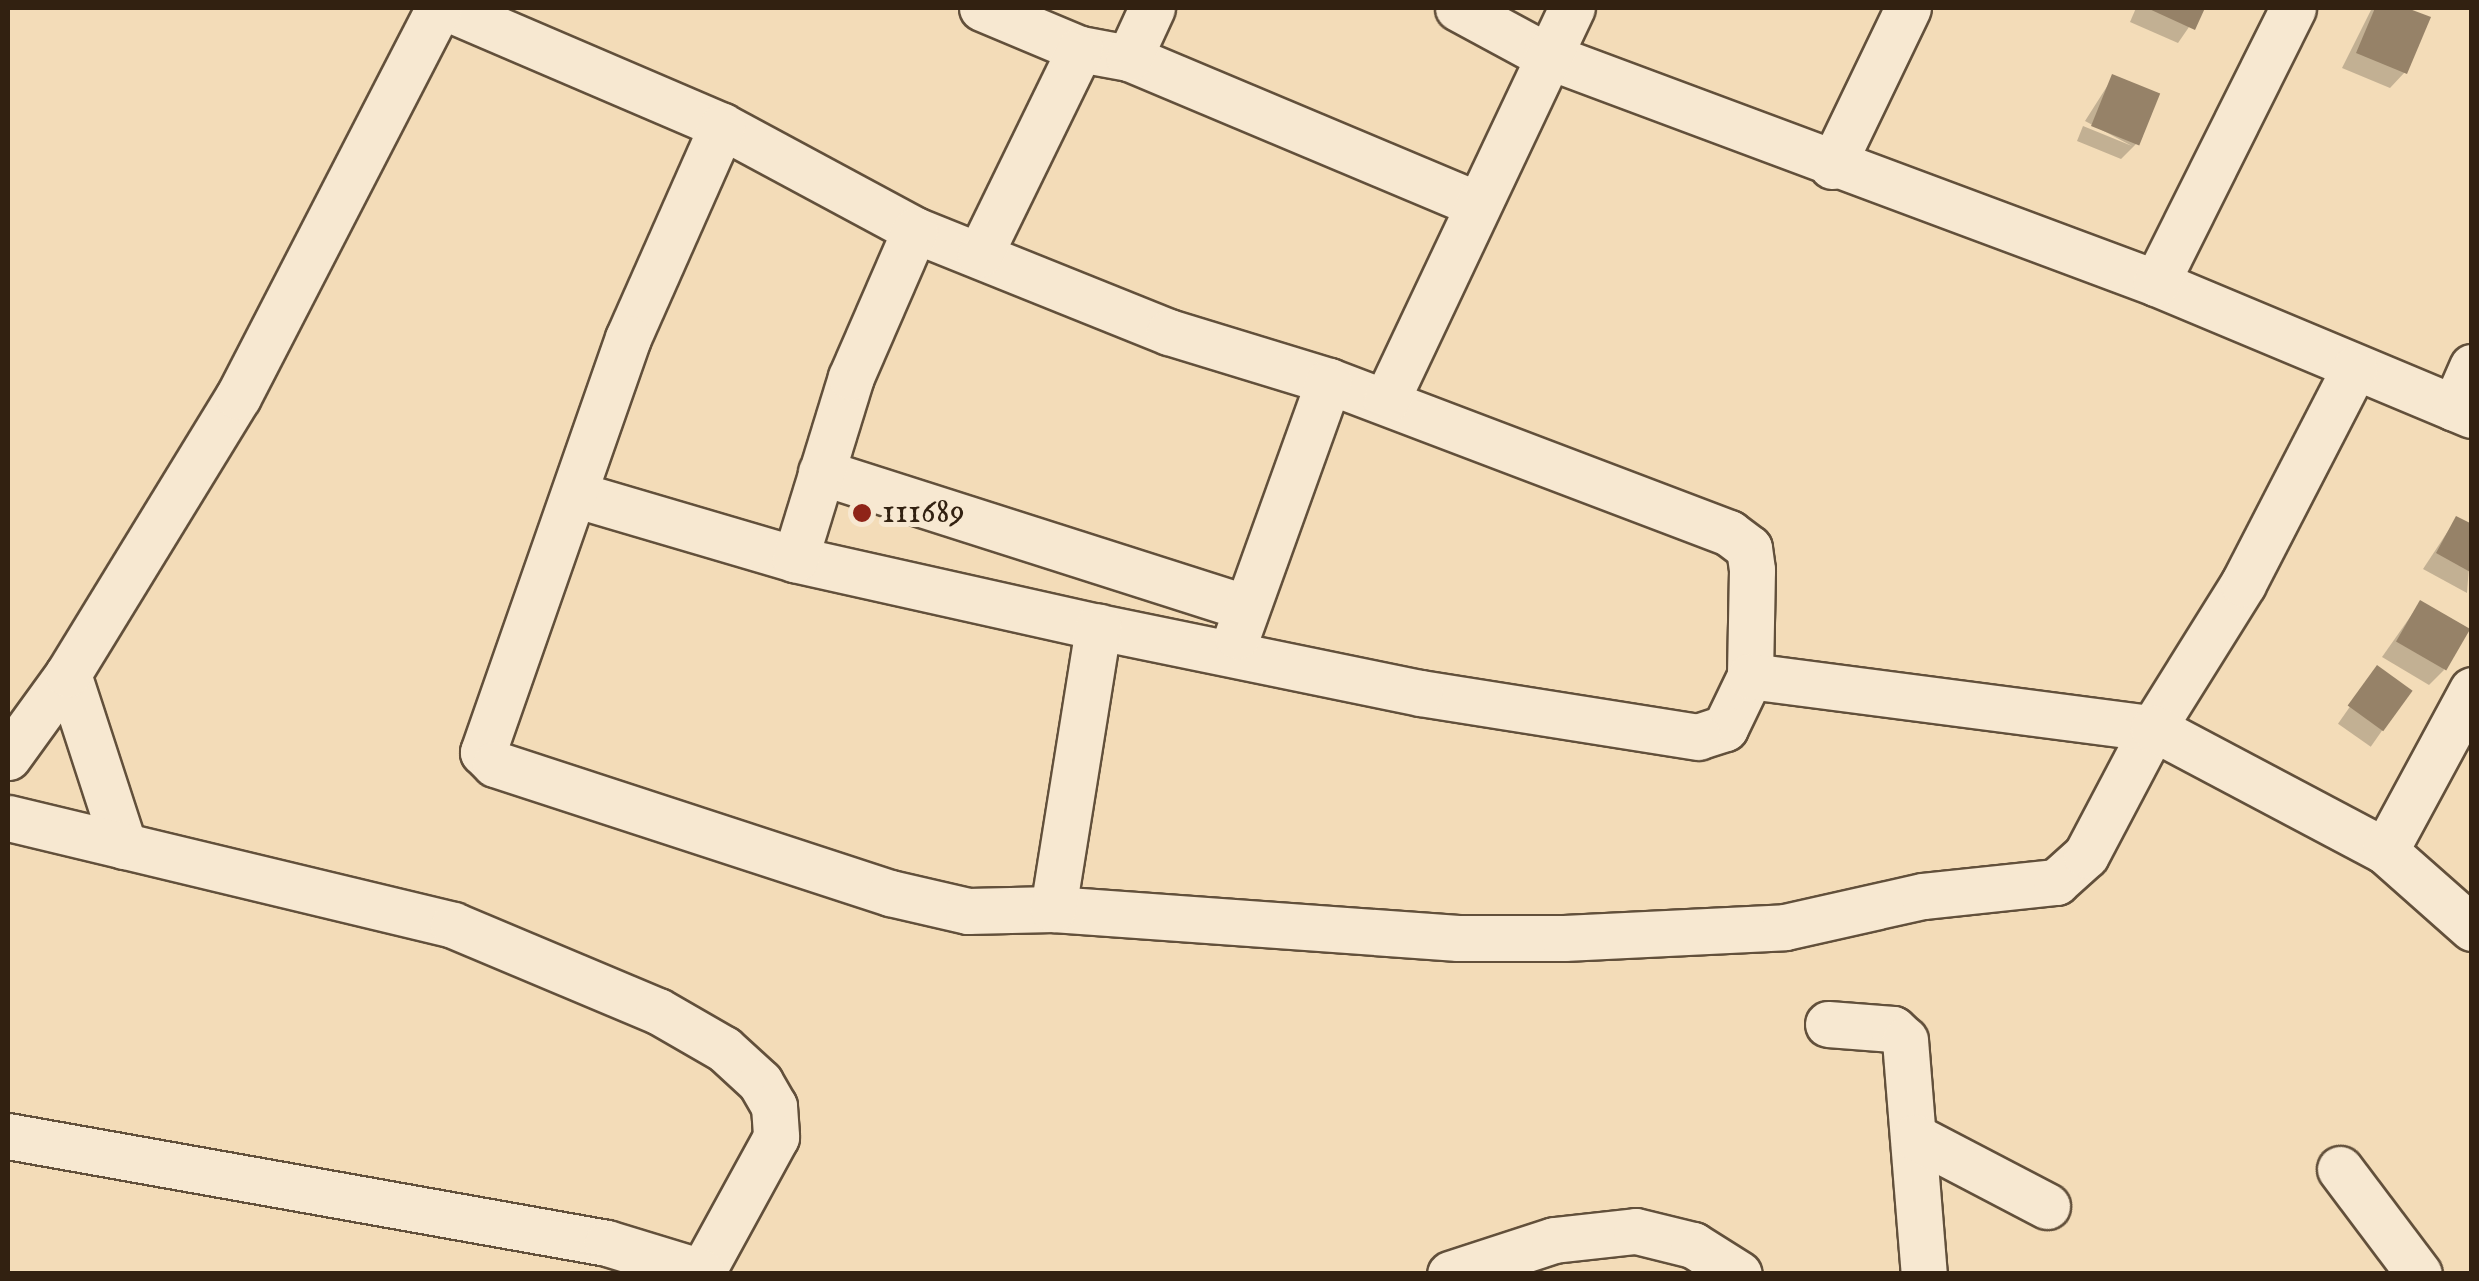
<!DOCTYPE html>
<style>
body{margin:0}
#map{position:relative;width:2479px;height:1281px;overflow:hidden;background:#f3dcb8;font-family:"IM FELL English",serif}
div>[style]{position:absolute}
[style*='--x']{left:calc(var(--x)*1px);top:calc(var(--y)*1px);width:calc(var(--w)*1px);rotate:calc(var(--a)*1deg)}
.shadow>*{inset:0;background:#0003;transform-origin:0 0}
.building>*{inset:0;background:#968268;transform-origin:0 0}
.roads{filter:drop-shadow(2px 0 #62503b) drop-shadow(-2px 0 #62503b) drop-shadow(0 2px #62503b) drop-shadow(0 -2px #62503b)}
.minor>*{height:45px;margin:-22.5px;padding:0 22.5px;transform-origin:22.5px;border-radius:22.5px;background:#f7e8d1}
.dots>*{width:28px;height:28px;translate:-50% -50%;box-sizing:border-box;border:5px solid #f7e8d1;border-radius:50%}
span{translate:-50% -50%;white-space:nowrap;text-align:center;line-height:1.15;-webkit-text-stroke:10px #f7e8d1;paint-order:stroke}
.poi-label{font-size:35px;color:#322111}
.left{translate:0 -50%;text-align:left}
.frame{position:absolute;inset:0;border:10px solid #322111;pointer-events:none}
</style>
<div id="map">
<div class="shadow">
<div style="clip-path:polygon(2136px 8px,2202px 8px,2178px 43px,2130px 22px)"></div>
<div style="clip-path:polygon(2372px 8px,2401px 8px,2428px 19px,2405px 72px,2390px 88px,2342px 68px)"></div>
<div style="clip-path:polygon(2113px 77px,2136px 144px,2121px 159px,2077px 141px,2083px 126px,2132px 146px,2085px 121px)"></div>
<div style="clip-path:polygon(2456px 519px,2472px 527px,2467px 593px,2423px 569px)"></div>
<div style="clip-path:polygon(2420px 603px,2444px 670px,2429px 685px,2382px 657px)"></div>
<div style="left:2377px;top:668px;width:40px;height:68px;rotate:35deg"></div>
</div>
<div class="building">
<div style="clip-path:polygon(2147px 8px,2205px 8px,2195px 30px)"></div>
<div style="clip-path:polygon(2375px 8px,2407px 8px,2431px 17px,2407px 74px,2356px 53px)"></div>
<div style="left:2112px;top:74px;width:52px;height:56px;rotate:22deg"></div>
<div style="clip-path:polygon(2456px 516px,2472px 524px,2472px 573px,2436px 553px)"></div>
<div style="left:2420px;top:600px;width:58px;height:48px;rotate:30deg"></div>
<div style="left:2377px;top:665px;width:44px;height:50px;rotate:36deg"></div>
</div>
<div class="roads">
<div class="minor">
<div style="--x:447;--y:8;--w:299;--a:23.2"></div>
<div style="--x:722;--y:126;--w:219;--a:28.3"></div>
<div style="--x:915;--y:230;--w:274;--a:21.9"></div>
<div style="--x:1169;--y:332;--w:167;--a:17"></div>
<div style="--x:1329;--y:381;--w:428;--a:20.8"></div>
<div style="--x:1729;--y:533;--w:25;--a:37"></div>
<div style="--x:1749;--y:548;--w:22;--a:82"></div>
<div style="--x:1752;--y:570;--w:106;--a:91.1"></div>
<div style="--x:1750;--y:676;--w:58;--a:115.7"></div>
<div style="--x:1725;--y:728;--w:28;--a:162"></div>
<div style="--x:1698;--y:737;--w:281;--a:-171"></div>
<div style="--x:1420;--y:693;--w:329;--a:-168.4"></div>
<div style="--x:1098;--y:627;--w:311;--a:-167.4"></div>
<div style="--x:795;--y:559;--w:226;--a:-163.6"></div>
<div style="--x:982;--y:8;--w:106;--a:22.7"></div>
<div style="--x:1080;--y:49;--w:50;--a:10.4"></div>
<div style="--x:1129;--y:58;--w:377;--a:22.8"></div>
<div style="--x:1458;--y:8;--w:99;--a:28.4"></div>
<div style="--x:1545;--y:55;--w:652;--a:20.46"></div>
<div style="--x:2156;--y:283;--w:342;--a:22.7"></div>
<div style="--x:1129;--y:58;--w:55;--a:-65.3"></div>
<div style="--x:722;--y:126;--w:232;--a:113.9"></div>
<div style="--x:628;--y:338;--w:439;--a:109.3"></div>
<div style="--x:483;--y:752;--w:17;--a:45"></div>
<div style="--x:495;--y:764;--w:416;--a:18.1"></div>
<div style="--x:890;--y:893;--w:80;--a:13"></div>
<div style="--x:968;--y:911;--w:85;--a:-1.3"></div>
<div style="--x:1053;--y:909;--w:406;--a:4.1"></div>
<div style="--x:1458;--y:938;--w:106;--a:0"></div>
<div style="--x:1564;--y:938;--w:221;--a:-2.8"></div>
<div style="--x:1785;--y:927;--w:141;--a:-12.7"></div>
<div style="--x:1923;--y:896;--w:134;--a:-6"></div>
<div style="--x:2056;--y:882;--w:40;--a:-42"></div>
<div style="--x:2086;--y:855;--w:144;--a:-62.2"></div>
<div style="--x:2153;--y:728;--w:170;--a:-58"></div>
<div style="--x:2243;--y:584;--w:242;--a:-62.7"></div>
<div style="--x:1832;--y:166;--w:175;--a:-64.3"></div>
<div style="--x:980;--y:254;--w:228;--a:-64"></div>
<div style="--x:2156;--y:283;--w:307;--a:-63.5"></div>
<div style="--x:1386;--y:401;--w:435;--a:-64.7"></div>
<div style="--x:2454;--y:408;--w:45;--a:-66.3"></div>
<div style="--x:821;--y:472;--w:446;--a:17.7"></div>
<div style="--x:795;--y:559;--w:190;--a:-72.9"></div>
<div style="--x:851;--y:377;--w:160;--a:-66.5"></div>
<div style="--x:1237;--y:636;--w:271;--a:-70.2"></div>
<div style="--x:68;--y:674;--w:181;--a:72"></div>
<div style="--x:1750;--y:676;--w:406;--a:7.4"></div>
<div style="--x:2153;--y:728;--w:263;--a:27.9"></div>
<div style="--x:2385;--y:851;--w:116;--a:41.5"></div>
<div style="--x:8;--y:757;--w:102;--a:-54.1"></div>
<div style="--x:68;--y:674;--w:325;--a:-58.5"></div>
<div style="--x:238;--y:397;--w:438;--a:-62.7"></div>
<div style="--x:8;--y:818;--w:458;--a:13.5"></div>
<div style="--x:453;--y:925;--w:222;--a:22.8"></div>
<div style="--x:658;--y:1011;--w:76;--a:29.9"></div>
<div style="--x:724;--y:1049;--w:49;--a:42.5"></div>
<div style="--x:760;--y:1082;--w:28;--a:60"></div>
<div style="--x:774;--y:1106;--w:31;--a:86"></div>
<div style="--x:776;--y:1137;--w:156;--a:118.7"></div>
<div style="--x:2385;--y:851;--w:183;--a:-61.6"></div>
<div style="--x:1053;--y:909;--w:286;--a:-80.9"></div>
<div style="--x:1828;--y:1024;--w:65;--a:4.4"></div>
<div style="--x:1893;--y:1029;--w:16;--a:43"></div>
<div style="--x:1905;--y:1040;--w:235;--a:85.4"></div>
<div style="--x:8;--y:1136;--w:608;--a:10.13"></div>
<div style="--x:607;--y:1243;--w:99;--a:17"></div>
<div style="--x:1915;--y:1137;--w:149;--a:27.6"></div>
<div style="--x:2340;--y:1169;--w:131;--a:53"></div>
<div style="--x:1450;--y:1274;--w:109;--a:-18.1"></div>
<div style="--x:1554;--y:1240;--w:82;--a:-6.3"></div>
<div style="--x:1636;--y:1231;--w:59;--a:13.8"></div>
<div style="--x:1693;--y:1245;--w:54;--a:32.2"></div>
</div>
</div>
<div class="dots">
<div style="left:862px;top:513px;background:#8f2418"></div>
</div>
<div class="poi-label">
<span class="left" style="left:882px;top:513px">111689</span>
</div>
<div class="frame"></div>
</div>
